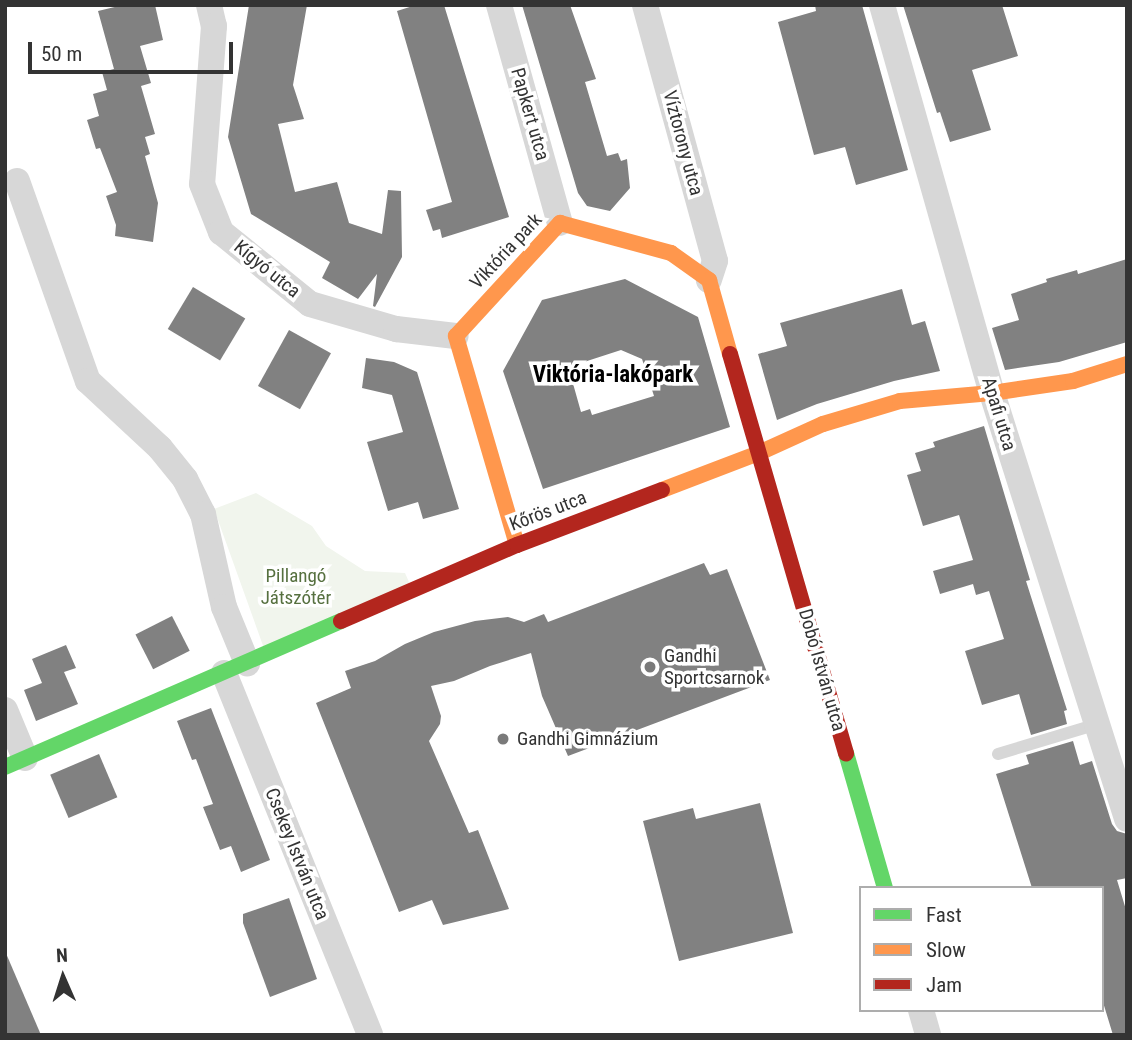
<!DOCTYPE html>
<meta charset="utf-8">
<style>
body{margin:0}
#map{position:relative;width:1132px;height:1040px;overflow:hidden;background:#fff;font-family:"Roboto Condensed",sans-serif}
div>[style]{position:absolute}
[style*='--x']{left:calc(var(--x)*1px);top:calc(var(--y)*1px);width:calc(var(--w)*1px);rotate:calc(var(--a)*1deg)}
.green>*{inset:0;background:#f1f5ed}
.building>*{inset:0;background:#818181;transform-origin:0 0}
.lane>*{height:12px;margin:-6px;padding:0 6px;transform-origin:6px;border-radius:6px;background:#d7d7d7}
.street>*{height:26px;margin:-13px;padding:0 13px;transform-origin:13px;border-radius:13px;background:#d7d7d7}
.fast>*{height:16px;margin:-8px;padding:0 8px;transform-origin:8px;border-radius:8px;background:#63d668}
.slow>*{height:16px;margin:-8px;padding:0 8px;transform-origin:8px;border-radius:8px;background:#ff974d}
.jam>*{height:16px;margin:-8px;padding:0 8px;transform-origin:8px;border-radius:8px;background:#b3261e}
.dots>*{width:19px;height:19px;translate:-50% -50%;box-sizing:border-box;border:4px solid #fff;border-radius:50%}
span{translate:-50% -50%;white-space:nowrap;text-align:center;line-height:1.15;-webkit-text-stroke:7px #fff;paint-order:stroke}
.street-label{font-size:19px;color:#333}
.park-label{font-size:19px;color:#56703f}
.poi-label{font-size:19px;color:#333}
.left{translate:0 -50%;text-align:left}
.quarter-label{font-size:23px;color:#000;font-weight:700}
.frame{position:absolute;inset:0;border:7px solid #333;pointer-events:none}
.legend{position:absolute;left:859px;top:886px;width:245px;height:126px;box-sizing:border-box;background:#fff;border:2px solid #adadad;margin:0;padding:9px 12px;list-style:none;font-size:21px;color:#333}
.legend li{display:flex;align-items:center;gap:14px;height:35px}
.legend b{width:35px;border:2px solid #adadad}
.north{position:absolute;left:28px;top:942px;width:70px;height:70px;-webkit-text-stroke:5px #fff;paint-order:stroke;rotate:357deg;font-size:19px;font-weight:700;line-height:28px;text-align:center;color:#333}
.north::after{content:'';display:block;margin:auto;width:24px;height:32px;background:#333;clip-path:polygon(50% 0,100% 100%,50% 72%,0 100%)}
.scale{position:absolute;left:28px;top:42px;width:205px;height:32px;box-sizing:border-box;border:4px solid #333;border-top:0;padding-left:9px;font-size:21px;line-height:24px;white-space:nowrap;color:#333;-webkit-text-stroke:5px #fff;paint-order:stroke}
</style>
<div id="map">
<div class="green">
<div style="clip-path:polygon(256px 493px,312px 526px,326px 546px,365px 571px,405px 573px,413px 591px,266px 654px,214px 509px)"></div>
</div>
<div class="building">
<div style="clip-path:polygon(123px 5px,155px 5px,163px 40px,140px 46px,151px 83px,141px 86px,155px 134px,145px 137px,150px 154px,145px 156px,158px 203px,153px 242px,115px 236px,116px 225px,106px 196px,117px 192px,100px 148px,96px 149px,87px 120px,99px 116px,93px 94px,107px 90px,102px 72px,114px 69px,98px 11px)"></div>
<div style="clip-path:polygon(249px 5px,307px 5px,293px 85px,304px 119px,278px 124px,295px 192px,337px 182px,349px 223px,382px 234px,388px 190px,401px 191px,402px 257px,375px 307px,373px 306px,377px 274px,358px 299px,322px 278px,330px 262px,251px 214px,228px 137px)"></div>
<div style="clip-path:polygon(416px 5px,444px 5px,509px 217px,442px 238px,440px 229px,433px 231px,426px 210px,452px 202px,397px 11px)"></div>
<div style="clip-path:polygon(522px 5px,570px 5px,596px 79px,585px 82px,607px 156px,618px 153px,621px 161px,627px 159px,630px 188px,610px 211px,587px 206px,578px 193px)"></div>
<div style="clip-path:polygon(815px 5px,862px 5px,908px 170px,856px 185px,845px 147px,814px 155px,778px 22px,816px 11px)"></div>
<div style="clip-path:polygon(903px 5px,1002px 5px,1018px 56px,972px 70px,991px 130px,950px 142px,940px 112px,937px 113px)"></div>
<div style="clip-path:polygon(1127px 259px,1127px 342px,1059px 362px,1005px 370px,992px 328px,1019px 320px,1011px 294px,1047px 282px,1046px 279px,1077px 270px,1078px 274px)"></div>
<div style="clip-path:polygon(evenodd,625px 279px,698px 317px,730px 427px,543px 489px,503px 371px,542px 300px,625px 279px,621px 350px,642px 359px,654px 396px,592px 415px,590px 409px,581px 412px,572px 380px,584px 362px,621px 350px)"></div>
<div style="left:193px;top:287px;width:61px;height:49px;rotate:31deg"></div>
<div style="clip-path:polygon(902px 289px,912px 325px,925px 321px,940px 371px,894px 381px,817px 404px,777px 420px,758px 354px,787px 346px,780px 323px)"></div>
<div style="left:289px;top:330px;width:48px;height:64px;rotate:29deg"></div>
<div style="clip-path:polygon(366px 358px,394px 362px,417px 372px,459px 509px,423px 519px,418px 502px,388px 511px,367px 442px,403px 432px,392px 395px,362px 388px)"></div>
<div style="clip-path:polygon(984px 426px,1030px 580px,1026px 581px,1067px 710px,1064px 711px,1067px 724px,1031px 735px,1019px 694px,982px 705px,965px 651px,1004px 639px,989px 591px,976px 595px,973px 584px,940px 594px,933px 571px,973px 560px,959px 515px,923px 526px,907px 475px,921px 471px,915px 453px,935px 447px,933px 442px)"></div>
<div style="clip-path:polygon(704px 563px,710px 575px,727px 569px,770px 680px,568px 756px,542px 696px,531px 653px,490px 666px,454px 681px,431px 686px,441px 716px,440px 724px,429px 741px,469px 833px,478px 830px,509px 909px,443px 925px,432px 900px,399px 912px,316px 703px,351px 688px,345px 671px,375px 661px,405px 644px,434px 632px,475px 621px,508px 617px,524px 622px,544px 614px,548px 622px)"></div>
<div style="left:172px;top:616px;width:39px;height:41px;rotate:63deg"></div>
<div style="clip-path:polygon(66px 645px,76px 668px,64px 672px,78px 704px,36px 721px,24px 690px,42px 683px,32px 659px)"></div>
<div style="clip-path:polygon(211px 708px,270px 860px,241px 872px,231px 846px,220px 850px,203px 807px,213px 804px,196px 759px,192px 760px,177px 721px)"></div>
<div style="clip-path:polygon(1073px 741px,1080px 765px,1092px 761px,1112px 824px,1117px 831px,1127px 834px,1127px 878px,1117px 880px,1127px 913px,1127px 1035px,1113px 1035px,1102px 999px,1102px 888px,1032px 888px,996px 774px,1029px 764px,1026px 755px)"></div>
<div style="left:99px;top:754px;width:47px;height:53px;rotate:67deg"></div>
<div style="clip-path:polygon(760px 803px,793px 933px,679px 961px,643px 821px,693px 808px,696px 819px)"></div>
<div style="clip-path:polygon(289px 898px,317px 979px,270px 997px,243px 923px,243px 914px)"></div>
<div style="clip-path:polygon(5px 951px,41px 1035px,5px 1035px)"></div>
</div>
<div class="lane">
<div style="--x:998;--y:754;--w:104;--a:-16.7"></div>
</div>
<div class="street">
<div style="--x:209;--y:5;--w:22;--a:77"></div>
<div style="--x:214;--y:26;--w:158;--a:94.3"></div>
<div style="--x:202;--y:184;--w:52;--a:68.4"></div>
<div style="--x:221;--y:232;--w:114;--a:39"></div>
<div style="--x:310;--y:304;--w:90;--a:16.2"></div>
<div style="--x:396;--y:329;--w:60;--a:6.7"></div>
<div style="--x:499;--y:5;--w:226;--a:74.4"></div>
<div style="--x:645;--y:5;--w:265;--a:74.7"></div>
<div style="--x:715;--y:261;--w:20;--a:108"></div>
<div style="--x:882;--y:5;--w:403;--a:74.2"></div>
<div style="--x:992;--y:393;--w:447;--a:72.4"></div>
<div style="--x:17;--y:181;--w:212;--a:70.5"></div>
<div style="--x:88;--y:381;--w:98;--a:42.9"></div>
<div style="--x:160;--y:448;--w:40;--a:51"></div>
<div style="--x:185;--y:479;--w:39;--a:63"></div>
<div style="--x:203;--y:514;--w:95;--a:77.3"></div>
<div style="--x:224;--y:607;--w:61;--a:67.7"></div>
<div style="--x:224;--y:673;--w:390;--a:68"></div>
<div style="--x:5;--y:710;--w:52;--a:67.4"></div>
<div style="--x:921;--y:1010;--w:26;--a:74"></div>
</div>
<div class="fast">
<div style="--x:846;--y:753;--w:141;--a:73.9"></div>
<div style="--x:5;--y:767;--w:366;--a:-23.5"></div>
</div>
<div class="slow">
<div style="--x:662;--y:490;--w:104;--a:-20.9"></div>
<div style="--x:759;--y:453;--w:70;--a:-24.4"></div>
<div style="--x:823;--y:424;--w:80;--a:-16.6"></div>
<div style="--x:900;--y:401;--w:92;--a:-5"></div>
<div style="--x:992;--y:393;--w:82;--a:-8.4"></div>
<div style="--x:1073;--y:381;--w:57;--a:-17.5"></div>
<div style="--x:517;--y:545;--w:218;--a:-106.3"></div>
<div style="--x:456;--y:336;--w:154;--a:-47.4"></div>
<div style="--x:560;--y:223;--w:115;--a:15.1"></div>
<div style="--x:671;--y:253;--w:47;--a:35.4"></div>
<div style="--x:709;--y:280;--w:77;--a:74.2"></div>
</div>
<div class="jam">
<div style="--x:730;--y:354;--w:416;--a:73.8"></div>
<div style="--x:341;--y:621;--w:192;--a:-23.4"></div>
<div style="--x:517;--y:545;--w:155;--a:-20.8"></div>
</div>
<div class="dots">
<div style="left:650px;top:667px;background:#7a7a7a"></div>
<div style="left:503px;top:739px;background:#7a7a7a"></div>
</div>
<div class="street-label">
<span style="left:530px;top:114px;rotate:74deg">Papkert utca</span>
<span style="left:683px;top:143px;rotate:75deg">Víztorony utca</span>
<span style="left:506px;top:251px;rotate:-47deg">Viktória park</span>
<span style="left:267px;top:269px;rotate:39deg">Kígyó utca</span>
<span style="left:999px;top:414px;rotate:73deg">Apafi utca</span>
<span style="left:548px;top:511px;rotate:-21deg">Kőrös utca</span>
<span style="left:822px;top:670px;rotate:74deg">Dobó István utca</span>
<span style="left:297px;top:854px;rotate:68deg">Csekey István utca</span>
</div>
<div class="park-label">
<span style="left:296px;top:587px">Pillangó<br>Játszótér</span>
</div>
<div class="poi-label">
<span class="left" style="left:664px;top:667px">Gandhi<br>Sportcsarnok</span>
<span class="left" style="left:517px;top:739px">Gandhi Gimnázium</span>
</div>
<div class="quarter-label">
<span style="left:613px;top:375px">Viktória-lakópark</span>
</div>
<div class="frame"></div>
<ul class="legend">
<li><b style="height:9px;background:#63d668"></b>Fast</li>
<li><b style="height:9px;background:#ff974d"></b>Slow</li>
<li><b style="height:9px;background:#b3261e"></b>Jam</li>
</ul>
<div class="north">N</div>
<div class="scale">50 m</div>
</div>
